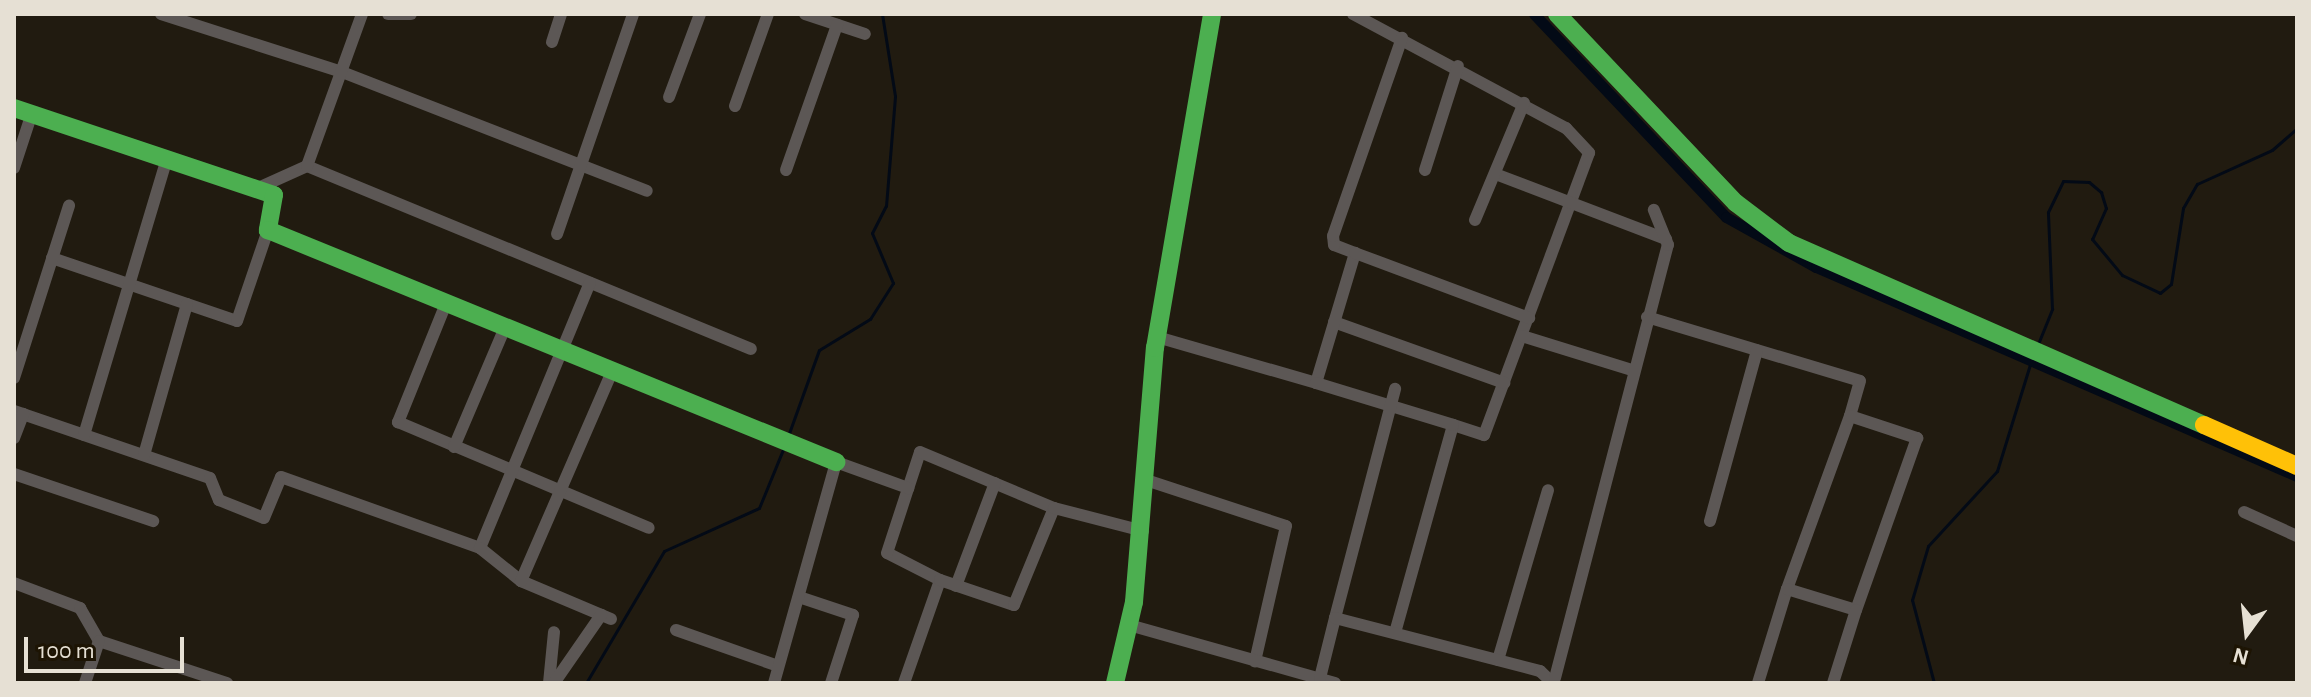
<!DOCTYPE html>
<style>
body{margin:0}
#map{position:relative;width:2311px;height:697px;overflow:hidden;background:#211b10;font-family:"Alegreya Sans",sans-serif}
div>[style]{position:absolute}
[style*='--x']{left:calc(var(--x)*1px);top:calc(var(--y)*1px);width:calc(var(--w)*1px);rotate:calc(var(--a)*1deg)}
.stream>*{height:3px;margin:-1.5px;padding:0 1.5px;transform-origin:1.5px;border-radius:1.5px;background:#030a16}
.canal>*{height:11px;margin:-5.5px;padding:0 5.5px;transform-origin:5.5px;border-radius:5.5px;background:#030a16}
.street>*{height:12px;margin:-6px;padding:0 6px;transform-origin:6px;border-radius:6px;background:#5c5755}
.fast>*{height:18px;margin:-9px;padding:0 9px;transform-origin:9px;border-radius:9px;background:#4caf50}
.slow>*{height:18px;margin:-9px;padding:0 9px;transform-origin:9px;border-radius:9px;background:#ffc107}
span{translate:-50% -50%;white-space:nowrap;text-align:center;line-height:1.15;-webkit-text-stroke:8px #1d1403;paint-order:stroke}
.frame{position:absolute;inset:0;border:16px solid #e6e0d4;pointer-events:none}
.north{position:absolute;left:2207px;top:593px;width:80px;height:80px;-webkit-text-stroke:6px #1d1403;paint-order:stroke;rotate:195deg;font-size:22px;font-weight:700;line-height:32px;text-align:center;color:#e6e0d4}
.north::after{content:'';display:block;margin:auto;width:28px;height:36px;background:#e6e0d4;clip-path:polygon(50% 0,100% 100%,50% 72%,0 100%)}
.scale{position:absolute;left:24px;top:637px;width:160px;height:36px;box-sizing:border-box;border:4px solid #e6e0d4;border-top:0;padding-left:10px;font-size:24px;line-height:28px;white-space:nowrap;color:#e6e0d4;-webkit-text-stroke:6px #1d1403;paint-order:stroke}
</style>
<div id="map">
<div class="stream">
<div style="--x:2038;--y:344;--w:38;--a:-68"></div>
<div style="--x:2052;--y:309;--w:97;--a:-92.4"></div>
<div style="--x:2048;--y:212;--w:34;--a:-64"></div>
<div style="--x:2063;--y:181;--w:26;--a:2"></div>
<div style="--x:2089;--y:182;--w:16;--a:40"></div>
<div style="--x:2101;--y:192;--w:17;--a:73"></div>
<div style="--x:2106;--y:208;--w:34;--a:114"></div>
<div style="--x:2092;--y:239;--w:47;--a:50.2"></div>
<div style="--x:2122;--y:275;--w:42;--a:25.3"></div>
<div style="--x:2160;--y:293;--w:14;--a:-39"></div>
<div style="--x:2171;--y:284;--w:77;--a:-81"></div>
<div style="--x:2183;--y:208;--w:28;--a:-60"></div>
<div style="--x:2197;--y:184;--w:82;--a:-24.4"></div>
<div style="--x:2272;--y:150;--w:33;--a:-41"></div>
<div style="--x:788;--y:436;--w:91;--a:-70.2"></div>
<div style="--x:819;--y:350;--w:60;--a:-31.3"></div>
<div style="--x:870;--y:319;--w:43;--a:-57.4"></div>
<div style="--x:893;--y:283;--w:54;--a:-112.8"></div>
<div style="--x:872;--y:233;--w:30;--a:-63"></div>
<div style="--x:886;--y:206;--w:110;--a:-85.3"></div>
<div style="--x:895;--y:96;--w:83;--a:-99"></div>
<div style="--x:586;--y:683;--w:153;--a:-59.4"></div>
<div style="--x:664;--y:551;--w:104;--a:-24.4"></div>
<div style="--x:759;--y:508;--w:66;--a:-67.7"></div>
<div style="--x:1934;--y:683;--w:86;--a:-104.8"></div>
<div style="--x:1912;--y:600;--w:56;--a:-73.5"></div>
<div style="--x:1928;--y:546;--w:102;--a:-47.4"></div>
<div style="--x:1997;--y:471;--w:118;--a:-72.8"></div>
</div>
<div class="canal">
<div style="--x:1534;--y:14;--w:279;--a:46.6"></div>
<div style="--x:1726;--y:217;--w:103;--a:29.1"></div>
<div style="--x:1816;--y:267;--w:524;--a:23.49"></div>
</div>
<div class="street">
<div style="--x:161;--y:14;--w:190;--a:17.8"></div>
<div style="--x:342;--y:72;--w:327;--a:21.3"></div>
<div style="--x:388;--y:14;--w:23;--a:0"></div>
<div style="--x:805;--y:14;--w:63;--a:18.4"></div>
<div style="--x:1353;--y:14;--w:242;--a:28.2"></div>
<div style="--x:1566;--y:128;--w:34;--a:47"></div>
<div style="--x:1589;--y:153;--w:301;--a:110.4"></div>
<div style="--x:1484;--y:435;--w:33;--a:-162"></div>
<div style="--x:1453;--y:425;--w:216;--a:105.6"></div>
<div style="--x:552;--y:42;--w:29;--a:-72"></div>
<div style="--x:669;--y:97;--w:89;--a:-69.5"></div>
<div style="--x:735;--y:106;--w:98;--a:-70.3"></div>
<div style="--x:307;--y:166;--w:480;--a:22.4"></div>
<div style="--x:14;--y:168;--w:58;--a:-71.9"></div>
<div style="--x:786;--y:170;--w:154;--a:-70.6"></div>
<div style="--x:1425;--y:170;--w:109;--a:-72.4"></div>
<div style="--x:1498;--y:175;--w:180;--a:20.9"></div>
<div style="--x:256;--y:189;--w:56;--a:-24.3"></div>
<div style="--x:307;--y:166;--w:162;--a:-70.1"></div>
<div style="--x:1475;--y:220;--w:127;--a:-67.3"></div>
<div style="--x:557;--y:234;--w:233;--a:-70.9"></div>
<div style="--x:1355;--y:253;--w:22;--a:-159"></div>
<div style="--x:1334;--y:245;--w:9;--a:-96"></div>
<div style="--x:1333;--y:236;--w:210;--a:-70.8"></div>
<div style="--x:52;--y:258;--w:195;--a:18.8"></div>
<div style="--x:237;--y:321;--w:96;--a:-71.2"></div>
<div style="--x:447;--y:301;--w:131;--a:112"></div>
<div style="--x:398;--y:422;--w:272;--a:22.9"></div>
<div style="--x:1647;--y:317;--w:222;--a:16.7"></div>
<div style="--x:1860;--y:381;--w:36;--a:106"></div>
<div style="--x:1334;--y:322;--w:181;--a:19.7"></div>
<div style="--x:1522;--y:336;--w:115;--a:17.2"></div>
<div style="--x:1157;--y:337;--w:166;--a:16.1"></div>
<div style="--x:1316;--y:383;--w:136;--a:-73.3"></div>
<div style="--x:1355;--y:253;--w:186;--a:20.5"></div>
<div style="--x:14;--y:378;--w:181;--a:-72.3"></div>
<div style="--x:1316;--y:383;--w:143;--a:17"></div>
<div style="--x:14;--y:411;--w:207;--a:18.9"></div>
<div style="--x:210;--y:478;--w:24;--a:68"></div>
<div style="--x:219;--y:500;--w:48;--a:21.8"></div>
<div style="--x:264;--y:518;--w:44;--a:-67.5"></div>
<div style="--x:281;--y:477;--w:211;--a:19.6"></div>
<div style="--x:480;--y:548;--w:287;--a:-67.5"></div>
<div style="--x:84;--y:435;--w:288;--a:-73.3"></div>
<div style="--x:14;--y:438;--w:26;--a:-69"></div>
<div style="--x:454;--y:447;--w:133;--a:-66.9"></div>
<div style="--x:144;--y:455;--w:157;--a:-74.1"></div>
<div style="--x:14;--y:474;--w:147;--a:18.7"></div>
<div style="--x:1149;--y:481;--w:144;--a:18.2"></div>
<div style="--x:1286;--y:526;--w:139;--a:102.9"></div>
<div style="--x:2244;--y:512;--w:58;--a:24.4"></div>
<div style="--x:1710;--y:521;--w:177;--a:-74.6"></div>
<div style="--x:480;--y:548;--w:53;--a:38.8"></div>
<div style="--x:940;--y:580;--w:59;--a:-153"></div>
<div style="--x:887;--y:553;--w:106;--a:-71.9"></div>
<div style="--x:920;--y:452;--w:145;--a:22.7"></div>
<div style="--x:14;--y:583;--w:71;--a:20.7"></div>
<div style="--x:80;--y:608;--w:38;--a:60"></div>
<div style="--x:99;--y:641;--w:135;--a:18.2"></div>
<div style="--x:956;--y:586;--w:110;--a:-69.3"></div>
<div style="--x:1787;--y:589;--w:184;--a:-70"></div>
<div style="--x:1850;--y:416;--w:71;--a:18.2"></div>
<div style="--x:1917;--y:438;--w:182;--a:109.5"></div>
<div style="--x:799;--y:597;--w:57;--a:18.4"></div>
<div style="--x:853;--y:615;--w:71;--a:107.9"></div>
<div style="--x:1335;--y:618;--w:237;--a:-75.3"></div>
<div style="--x:611;--y:619;--w:98;--a:-157.1"></div>
<div style="--x:521;--y:581;--w:231;--a:-66.5"></div>
<div style="--x:1129;--y:625;--w:214;--a:15.7"></div>
<div style="--x:676;--y:630;--w:108;--a:19.4"></div>
<div style="--x:1498;--y:660;--w:177;--a:-73.6"></div>
<div style="--x:1320;--y:678;--w:62;--a:-76"></div>
<div style="--x:1335;--y:618;--w:212;--a:14.5"></div>
<div style="--x:1540;--y:671;--w:18;--a:43"></div>
<div style="--x:1555;--y:678;--w:448;--a:-75.4"></div>
<div style="--x:1668;--y:245;--w:38;--a:-112"></div>
<div style="--x:85;--y:683;--w:44;--a:-71.6"></div>
<div style="--x:549;--y:683;--w:51;--a:-84.4"></div>
<div style="--x:554;--y:683;--w:83;--a:-55.3"></div>
<div style="--x:774;--y:683;--w:230;--a:-74.3"></div>
<div style="--x:836;--y:462;--w:77;--a:19.9"></div>
<div style="--x:904;--y:683;--w:109;--a:-70.7"></div>
<div style="--x:940;--y:580;--w:78;--a:18.7"></div>
<div style="--x:1014;--y:605;--w:105;--a:-67.6"></div>
<div style="--x:1054;--y:508;--w:92;--a:14.5"></div>
<div style="--x:1758;--y:683;--w:98;--a:-72.9"></div>
<div style="--x:1787;--y:589;--w:72;--a:16.9"></div>
<div style="--x:1856;--y:610;--w:77;--a:107.5"></div>
</div>
<div class="fast">
<div style="--x:1557;--y:14;--w:260;--a:46.6"></div>
<div style="--x:1736;--y:203;--w:66;--a:37"></div>
<div style="--x:1789;--y:243;--w:453;--a:23.7"></div>
<div style="--x:14;--y:108;--w:274;--a:18.5"></div>
<div style="--x:274;--y:195;--w:36;--a:100"></div>
<div style="--x:268;--y:230;--w:614;--a:22.22"></div>
<div style="--x:1115;--y:683;--w:83;--a:-76.8"></div>
<div style="--x:1134;--y:602;--w:255;--a:-85.3"></div>
<div style="--x:1155;--y:348;--w:339;--a:-80.3"></div>
</div>
<div class="slow">
<div style="--x:2204;--y:425;--w:102;--a:23.8"></div>
</div>
<div class="frame"></div>
<div class="north">N</div>
<div class="scale">100 m</div>
</div>
